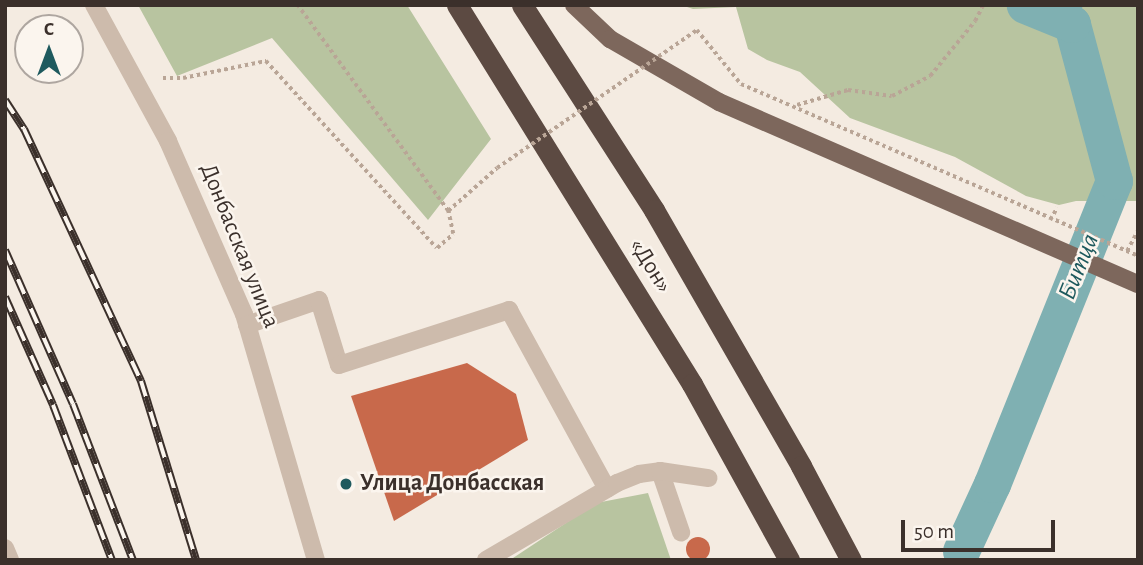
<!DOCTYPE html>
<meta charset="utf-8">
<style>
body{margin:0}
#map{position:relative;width:1143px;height:565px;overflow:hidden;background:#f4ebe1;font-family:"Alegreya Sans",sans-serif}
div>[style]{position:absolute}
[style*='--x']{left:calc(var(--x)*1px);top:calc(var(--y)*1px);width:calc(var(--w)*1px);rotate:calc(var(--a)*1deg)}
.green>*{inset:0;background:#b8c4a0}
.stream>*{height:6px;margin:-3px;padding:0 3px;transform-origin:3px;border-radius:3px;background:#7fb0b2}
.river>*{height:37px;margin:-18.5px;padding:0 18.5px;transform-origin:18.5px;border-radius:18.5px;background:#7fb0b2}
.building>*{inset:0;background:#c8694b}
.round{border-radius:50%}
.path>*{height:3.5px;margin-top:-1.75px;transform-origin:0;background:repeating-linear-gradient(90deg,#b9a596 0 3.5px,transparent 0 7px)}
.minor>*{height:18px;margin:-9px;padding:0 9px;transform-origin:9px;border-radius:9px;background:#cdbbac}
.major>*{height:18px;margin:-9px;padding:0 9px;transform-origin:9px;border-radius:9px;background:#7d675c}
.highway>*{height:21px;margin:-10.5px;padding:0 10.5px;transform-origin:10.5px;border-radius:10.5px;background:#5c4a42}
.rail>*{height:8px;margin-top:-4px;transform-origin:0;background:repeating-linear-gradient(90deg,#fbf5ee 0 16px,#3b302b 0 32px);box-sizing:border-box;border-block:2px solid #3b302b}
.path-bridge>*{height:3.5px;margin-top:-1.75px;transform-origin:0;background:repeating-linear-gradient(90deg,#b9a596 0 3.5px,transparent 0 7px)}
.dots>*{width:19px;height:19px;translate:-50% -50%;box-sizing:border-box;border:4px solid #fbf5ee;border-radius:50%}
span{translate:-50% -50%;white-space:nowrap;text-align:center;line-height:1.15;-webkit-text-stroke:5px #fbf5ee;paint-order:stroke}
.street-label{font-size:24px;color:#3b302b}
.poi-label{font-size:24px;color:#3b302b;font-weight:700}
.left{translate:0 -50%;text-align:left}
.water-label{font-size:26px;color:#1f5a5e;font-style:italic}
.frame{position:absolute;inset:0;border:7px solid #3b302b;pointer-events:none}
.north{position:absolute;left:14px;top:14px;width:70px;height:70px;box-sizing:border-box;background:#fbf5ee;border:2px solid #aea6a0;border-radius:50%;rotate:0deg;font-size:19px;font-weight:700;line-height:28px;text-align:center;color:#3b302b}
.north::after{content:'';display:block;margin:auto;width:24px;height:32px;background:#1f5a5e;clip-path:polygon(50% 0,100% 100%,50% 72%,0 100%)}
.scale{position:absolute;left:901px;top:520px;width:154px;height:32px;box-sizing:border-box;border:4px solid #3b302b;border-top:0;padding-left:9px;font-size:21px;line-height:24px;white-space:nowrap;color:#3b302b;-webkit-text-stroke:5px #fbf5ee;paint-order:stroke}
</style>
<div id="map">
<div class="green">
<div style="clip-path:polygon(138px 5px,407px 5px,491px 139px,428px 220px,272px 38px,177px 76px)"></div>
<div style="clip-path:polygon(681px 5px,1138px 5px,1138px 201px,1076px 201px,1059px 205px,1026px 196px,955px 157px,850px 118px,800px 72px,767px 60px,748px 49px,736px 7px,693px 9px)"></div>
<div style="clip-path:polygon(648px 493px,671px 560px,510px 560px,596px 503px)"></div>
</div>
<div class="stream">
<div style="--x:1072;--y:24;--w:21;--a:-67"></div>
</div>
<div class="river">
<div style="--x:961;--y:551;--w:74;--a:-65.2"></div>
<div style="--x:992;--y:484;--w:327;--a:-68.1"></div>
<div style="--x:1114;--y:181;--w:163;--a:-105"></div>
<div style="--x:1072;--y:24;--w:51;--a:-158"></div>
</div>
<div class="building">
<div style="clip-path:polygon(467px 363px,516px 394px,528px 440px,394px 521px,351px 396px)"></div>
<div class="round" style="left:686px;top:537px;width:24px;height:24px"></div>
</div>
<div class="path">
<div style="--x:697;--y:30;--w:70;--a:50.8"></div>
<div style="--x:741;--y:84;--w:433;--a:23.4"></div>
<div style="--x:163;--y:78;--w:20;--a:0"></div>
<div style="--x:183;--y:78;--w:85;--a:-11.6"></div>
<div style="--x:266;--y:61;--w:253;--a:47.6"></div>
<div style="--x:437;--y:248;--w:21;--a:-41"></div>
<div style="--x:453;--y:234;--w:24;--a:-102"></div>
<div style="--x:448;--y:211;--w:255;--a:-126.2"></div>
<div style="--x:797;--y:105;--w:53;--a:-16.4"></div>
<div style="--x:848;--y:90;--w:44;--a:7.8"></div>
<div style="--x:892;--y:96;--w:43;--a:-27.8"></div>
<div style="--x:930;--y:76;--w:71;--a:-50.7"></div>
<div style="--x:975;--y:21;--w:18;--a:-63"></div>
<div style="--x:448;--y:211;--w:65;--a:-41.3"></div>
<div style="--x:1050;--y:220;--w:14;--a:-60"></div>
<div style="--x:1127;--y:251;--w:24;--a:-62"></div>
</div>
<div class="minor">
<div style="--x:94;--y:5;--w:155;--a:61.4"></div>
<div style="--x:168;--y:141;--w:189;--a:66.3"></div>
<div style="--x:244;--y:314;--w:256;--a:73.7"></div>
<div style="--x:247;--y:325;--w:76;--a:-19.1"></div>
<div style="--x:319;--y:300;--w:68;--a:72.9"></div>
<div style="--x:339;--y:365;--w:179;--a:-17.9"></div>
<div style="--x:509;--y:310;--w:204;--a:61.3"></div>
<div style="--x:660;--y:471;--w:65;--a:71"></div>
<div style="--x:5;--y:548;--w:13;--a:67"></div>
<div style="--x:486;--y:560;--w:152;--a:-30.4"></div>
<div style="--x:617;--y:483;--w:24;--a:-22"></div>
<div style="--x:639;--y:474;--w:21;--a:-8"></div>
<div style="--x:660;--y:471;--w:49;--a:8.3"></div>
</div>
<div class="major">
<div style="--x:574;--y:5;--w:50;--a:43.4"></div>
<div style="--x:610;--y:39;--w:126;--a:30"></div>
<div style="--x:719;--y:102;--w:457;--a:23.5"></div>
</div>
<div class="highway">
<div style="--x:457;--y:5;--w:446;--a:58.2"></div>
<div style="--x:692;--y:384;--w:201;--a:61.1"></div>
<div style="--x:522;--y:5;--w:244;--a:57.2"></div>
<div style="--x:654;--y:210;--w:295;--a:60.1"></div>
<div style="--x:801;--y:466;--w:106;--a:62"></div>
</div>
<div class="rail">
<div style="--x:5;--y:100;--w:35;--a:57"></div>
<div style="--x:24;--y:129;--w:278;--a:65.1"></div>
<div style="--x:141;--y:381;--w:187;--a:72.9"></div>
<div style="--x:5;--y:250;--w:168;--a:66.2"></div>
<div style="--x:73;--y:404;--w:167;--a:69"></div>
<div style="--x:5;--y:297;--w:118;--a:66"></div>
<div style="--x:53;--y:405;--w:166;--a:69.2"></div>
</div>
<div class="path-bridge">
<div style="--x:497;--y:168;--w:243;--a:-34.6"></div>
</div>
<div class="dots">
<div style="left:346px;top:484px;background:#1f5a5e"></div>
</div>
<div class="street-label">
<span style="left:239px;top:246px;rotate:68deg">Донбасская улица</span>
<span style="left:650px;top:266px;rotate:58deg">«Дон»</span>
</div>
<div class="poi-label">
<span class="left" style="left:360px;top:484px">Улица Донбасская</span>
</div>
<div class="water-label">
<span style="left:1079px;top:267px;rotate:-68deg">Битца</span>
</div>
<div class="frame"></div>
<div class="north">С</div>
<div class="scale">50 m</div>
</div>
